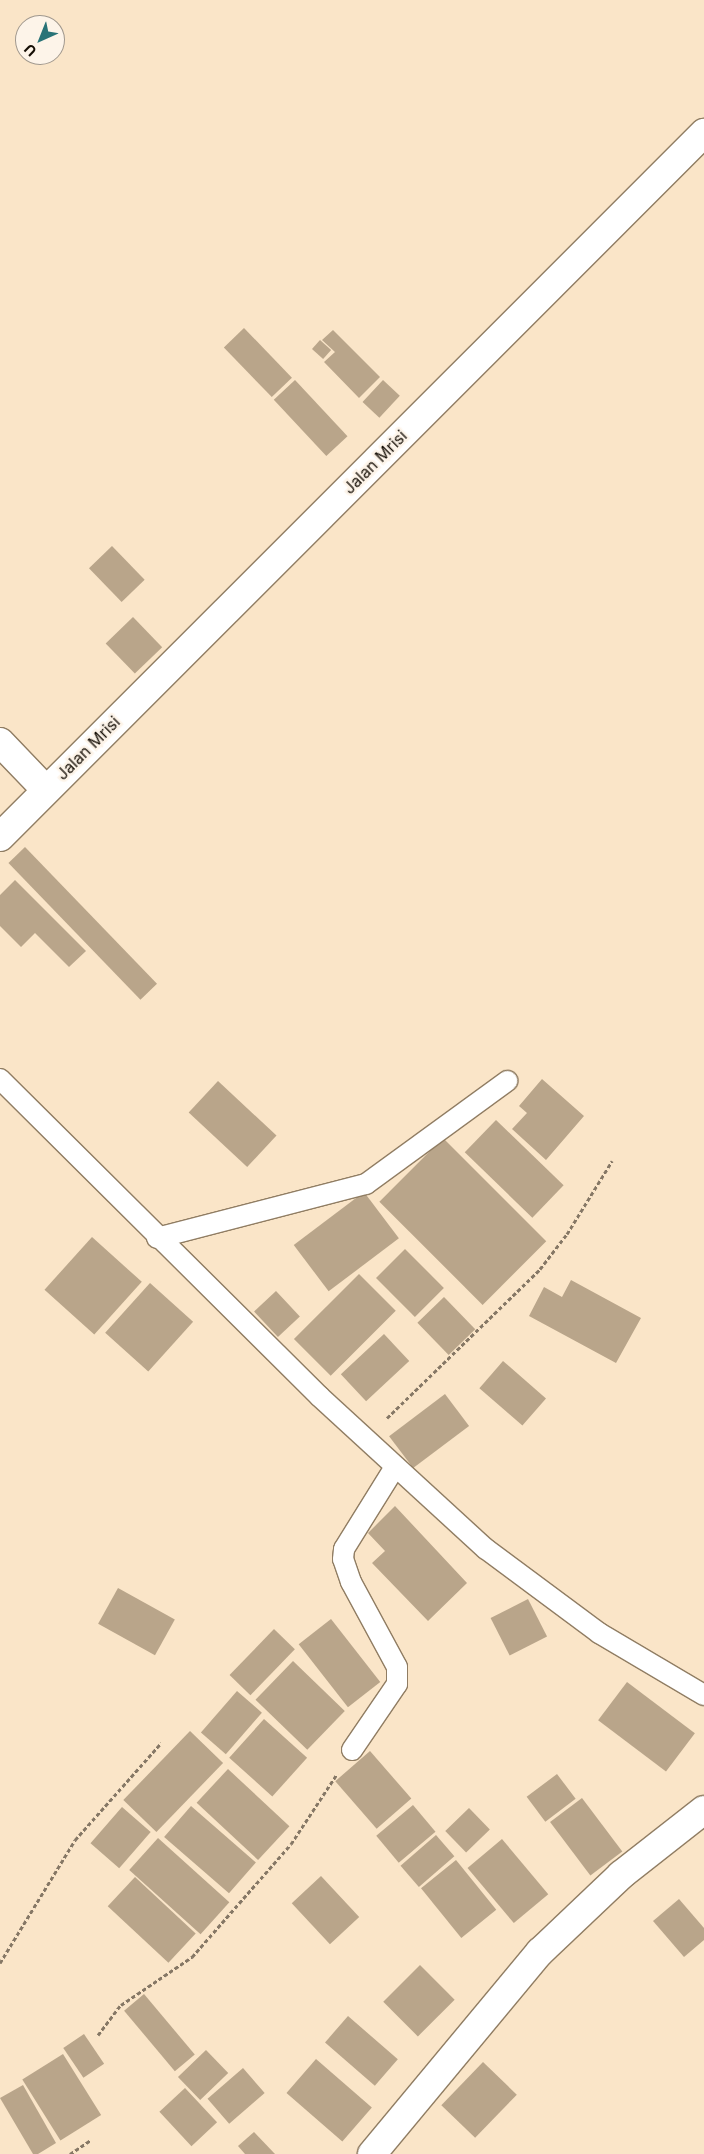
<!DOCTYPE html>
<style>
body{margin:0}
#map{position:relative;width:704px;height:2154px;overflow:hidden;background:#fae5c8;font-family:Inter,sans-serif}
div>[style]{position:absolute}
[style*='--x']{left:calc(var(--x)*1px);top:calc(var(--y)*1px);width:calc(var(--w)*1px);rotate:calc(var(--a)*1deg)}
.building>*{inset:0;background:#b9a58a;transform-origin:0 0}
.path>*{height:3px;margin-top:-1.5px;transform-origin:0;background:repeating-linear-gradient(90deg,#857765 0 4px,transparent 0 6.5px)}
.roads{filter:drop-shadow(1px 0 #907d63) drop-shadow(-1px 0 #907d63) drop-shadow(0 1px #907d63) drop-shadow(0 -1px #907d63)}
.service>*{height:20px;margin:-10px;padding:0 10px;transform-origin:10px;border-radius:10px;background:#fff}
.minor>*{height:28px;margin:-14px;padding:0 14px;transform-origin:14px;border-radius:14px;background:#fff}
.tertiary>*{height:28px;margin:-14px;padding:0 14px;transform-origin:14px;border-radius:14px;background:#fff}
span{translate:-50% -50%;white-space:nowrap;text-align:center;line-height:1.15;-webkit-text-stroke:5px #fdf4e9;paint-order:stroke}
.street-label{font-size:16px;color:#150e05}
.north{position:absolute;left:15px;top:15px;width:50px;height:50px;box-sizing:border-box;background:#fdf4e9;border:1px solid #a0988e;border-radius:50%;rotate:224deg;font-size:14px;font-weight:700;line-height:20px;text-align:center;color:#150e05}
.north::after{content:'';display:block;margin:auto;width:18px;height:22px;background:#297377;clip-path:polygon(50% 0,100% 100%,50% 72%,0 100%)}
</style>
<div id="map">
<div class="building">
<div style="left:244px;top:328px;width:69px;height:28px;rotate:46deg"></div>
<div style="clip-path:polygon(333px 330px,380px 377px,359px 398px,324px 362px,335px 352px,322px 340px)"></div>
<div style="left:320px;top:340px;width:15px;height:12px;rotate:42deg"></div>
<div style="left:295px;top:380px;width:77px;height:29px;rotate:47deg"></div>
<div style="left:383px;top:380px;width:23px;height:30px;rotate:43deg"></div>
<div style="left:112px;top:546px;width:47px;height:32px;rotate:46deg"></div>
<div style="left:133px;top:617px;width:42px;height:38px;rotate:46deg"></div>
<div style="left:25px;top:847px;width:190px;height:23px;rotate:46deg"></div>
<div style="clip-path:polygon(15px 880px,86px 951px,69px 967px,35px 933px,21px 947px,0 926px,0 895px)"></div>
<div style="clip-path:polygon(542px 1079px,584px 1116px,546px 1160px,512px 1129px,527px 1113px,519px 1106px)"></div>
<div style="left:218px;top:1081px;width:80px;height:43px;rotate:43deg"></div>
<div style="left:496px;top:1120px;width:94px;height:45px;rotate:44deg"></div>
<div style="left:443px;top:1138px;width:146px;height:90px;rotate:45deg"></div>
<div style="left:364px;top:1192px;width:58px;height:88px;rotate:53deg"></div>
<div style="left:92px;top:1237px;width:67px;height:71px;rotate:42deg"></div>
<div style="left:405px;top:1249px;width:55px;height:41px;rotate:45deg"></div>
<div style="left:359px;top:1274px;width:52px;height:92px;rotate:45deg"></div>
<div style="clip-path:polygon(571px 1280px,641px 1318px,616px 1363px,529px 1316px,544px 1287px,562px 1297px)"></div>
<div style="left:150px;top:1283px;width:58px;height:67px;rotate:42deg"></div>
<div style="left:276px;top:1291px;width:35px;height:30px;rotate:47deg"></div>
<div style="left:444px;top:1297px;width:45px;height:37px;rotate:46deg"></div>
<div style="left:384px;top:1334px;width:37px;height:59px;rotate:47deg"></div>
<div style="left:503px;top:1361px;width:57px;height:36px;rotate:41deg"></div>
<div style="left:445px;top:1394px;width:40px;height:70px;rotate:53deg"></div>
<div style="clip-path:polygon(395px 1506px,467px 1583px,428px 1621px,372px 1563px,385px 1551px,368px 1533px)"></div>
<div style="left:118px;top:1588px;width:65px;height:41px;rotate:29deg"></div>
<div style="left:528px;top:1599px;width:42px;height:42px;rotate:63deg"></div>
<div style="left:331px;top:1619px;width:80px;height:41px;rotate:52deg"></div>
<div style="left:274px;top:1629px;width:29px;height:64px;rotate:44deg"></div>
<div style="left:293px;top:1661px;width:72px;height:54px;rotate:44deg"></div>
<div style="left:627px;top:1682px;width:85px;height:48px;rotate:37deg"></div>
<div style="left:237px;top:1691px;width:33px;height:55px;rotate:41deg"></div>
<div style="left:264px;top:1719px;width:58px;height:52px;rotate:42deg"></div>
<div style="left:190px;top:1731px;width:46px;height:96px;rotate:44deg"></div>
<div style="left:370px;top:1751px;width:63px;height:46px;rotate:49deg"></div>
<div style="left:228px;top:1769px;width:84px;height:46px;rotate:43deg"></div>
<div style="left:557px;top:1774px;width:31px;height:38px;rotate:53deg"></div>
<div style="left:582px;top:1798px;width:67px;height:40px;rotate:53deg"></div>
<div style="left:413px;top:1805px;width:35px;height:48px;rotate:50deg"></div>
<div style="left:191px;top:1806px;width:86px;height:41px;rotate:41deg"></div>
<div style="left:122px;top:1807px;width:38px;height:48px;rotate:41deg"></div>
<div style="left:469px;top:1808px;width:30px;height:33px;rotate:46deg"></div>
<div style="left:436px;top:1835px;width:28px;height:47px;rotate:49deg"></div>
<div style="left:158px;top:1838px;width:96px;height:43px;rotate:42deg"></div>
<div style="left:502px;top:1839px;width:72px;height:45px;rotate:50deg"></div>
<div style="left:456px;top:1860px;width:64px;height:45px;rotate:51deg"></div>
<div style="left:321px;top:1876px;width:56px;height:40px;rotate:47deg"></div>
<div style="left:135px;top:1877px;width:83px;height:40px;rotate:43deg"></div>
<div style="clip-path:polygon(679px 1899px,704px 1928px,704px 1940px,684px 1957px,653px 1921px)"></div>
<div style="left:420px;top:1965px;width:49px;height:52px;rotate:45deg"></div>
<div style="left:144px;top:1994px;width:79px;height:26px;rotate:50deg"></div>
<div style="left:348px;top:2016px;width:66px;height:35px;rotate:41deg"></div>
<div style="left:84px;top:2034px;width:36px;height:25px;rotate:56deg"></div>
<div style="left:206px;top:2050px;width:32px;height:39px;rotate:46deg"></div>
<div style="left:63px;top:2054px;width:72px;height:48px;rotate:58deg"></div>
<div style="left:316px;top:2059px;width:74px;height:45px;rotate:41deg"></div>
<div style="left:483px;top:2062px;width:47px;height:60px;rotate:44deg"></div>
<div style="left:243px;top:2068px;width:33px;height:47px;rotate:49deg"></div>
<div style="clip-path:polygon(23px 2085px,56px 2143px,38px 2154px,33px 2154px,0 2098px)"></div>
<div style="left:185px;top:2088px;width:47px;height:35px;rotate:47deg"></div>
<div style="clip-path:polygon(254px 2132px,275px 2154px,245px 2154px,238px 2146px)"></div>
</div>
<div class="path">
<div style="--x:387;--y:1418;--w:214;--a:-44.2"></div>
<div style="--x:540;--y:1269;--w:44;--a:-52.4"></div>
<div style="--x:567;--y:1234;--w:86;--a:-58.3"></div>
<div style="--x:0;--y:1963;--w:144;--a:-58.6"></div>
<div style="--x:75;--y:1840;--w:130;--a:-48.4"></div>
<div style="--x:98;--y:2035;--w:38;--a:-53"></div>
<div style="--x:121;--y:2005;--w:86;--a:-34.1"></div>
<div style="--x:192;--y:1957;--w:150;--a:-48.8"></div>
<div style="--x:291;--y:1844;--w:84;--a:-56.7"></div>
<div style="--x:70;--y:2154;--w:25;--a:-34"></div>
</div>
<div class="roads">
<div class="service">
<div style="--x:0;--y:1079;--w:451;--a:44.8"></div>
<div style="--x:320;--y:1397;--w:225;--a:42.5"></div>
<div style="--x:486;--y:1549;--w:141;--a:36.6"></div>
<div style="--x:599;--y:1633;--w:122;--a:30.6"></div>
<div style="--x:157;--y:1238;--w:216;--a:-14.5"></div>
<div style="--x:366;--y:1184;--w:175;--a:-36.1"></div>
<div style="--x:352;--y:1750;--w:80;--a:-55.7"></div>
<div style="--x:397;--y:1684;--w:17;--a:-90"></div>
<div style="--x:397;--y:1667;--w:97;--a:-118.4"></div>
<div style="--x:351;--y:1582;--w:24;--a:-109"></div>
<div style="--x:343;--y:1559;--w:10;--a:-84"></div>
<div style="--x:344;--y:1549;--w:97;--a:-58.1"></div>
</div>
<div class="minor">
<div style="--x:0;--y:742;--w:66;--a:46.2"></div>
<div style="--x:372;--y:2154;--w:263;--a:-50.3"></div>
<div style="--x:540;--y:1952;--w:112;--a:-43.5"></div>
<div style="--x:621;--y:1875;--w:105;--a:-38.1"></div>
</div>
<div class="tertiary">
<div style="--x:0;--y:837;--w:996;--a:-45"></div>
</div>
</div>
<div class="street-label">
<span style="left:375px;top:462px;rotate:-45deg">Jalan Mrisi</span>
<span style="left:88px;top:748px;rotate:-45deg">Jalan Mrisi</span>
</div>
<div class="north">U</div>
</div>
